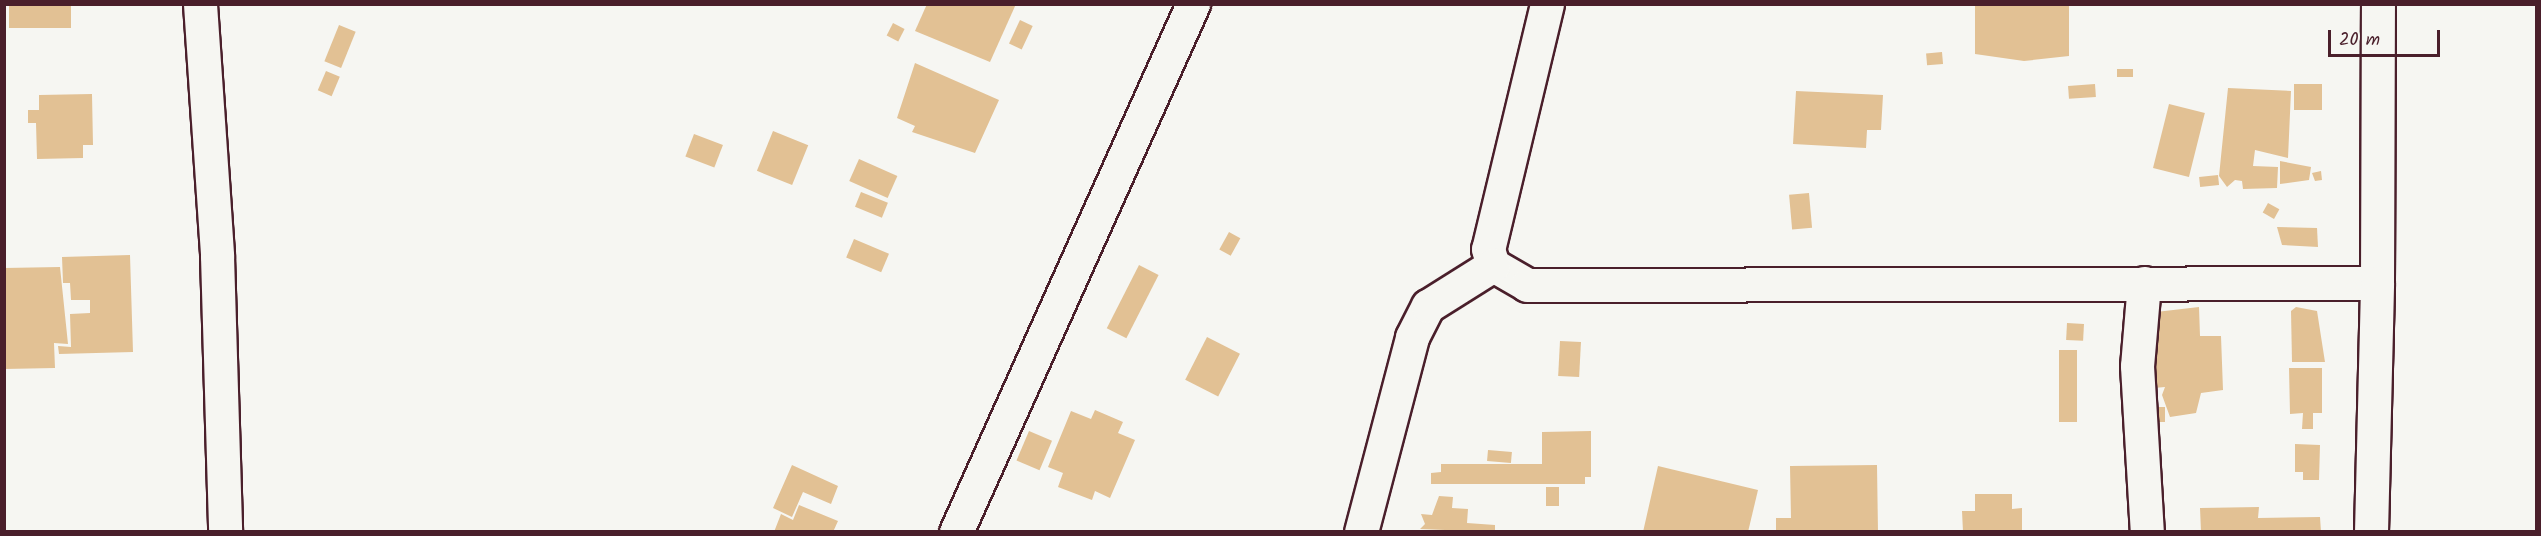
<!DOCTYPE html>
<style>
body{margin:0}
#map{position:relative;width:2541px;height:536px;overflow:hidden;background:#f6f6f2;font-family:Kalam,sans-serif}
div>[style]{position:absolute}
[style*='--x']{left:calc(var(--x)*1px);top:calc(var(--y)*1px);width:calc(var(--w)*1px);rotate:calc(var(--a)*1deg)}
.building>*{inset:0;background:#e2c194;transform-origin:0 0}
.roads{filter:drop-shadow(2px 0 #4a1f2b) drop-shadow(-2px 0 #4a1f2b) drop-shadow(0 2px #4a1f2b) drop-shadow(0 -2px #4a1f2b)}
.minor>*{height:33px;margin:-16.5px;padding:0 16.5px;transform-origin:16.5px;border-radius:16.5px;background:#f6f6f2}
span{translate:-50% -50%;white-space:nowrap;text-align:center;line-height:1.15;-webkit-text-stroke:4.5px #f6f6f2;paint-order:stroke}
.frame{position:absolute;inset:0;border:6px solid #4a1f2b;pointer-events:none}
.scale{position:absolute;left:2328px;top:30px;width:112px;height:27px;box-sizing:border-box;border:3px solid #4a1f2b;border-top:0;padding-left:8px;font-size:18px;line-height:21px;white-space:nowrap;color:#4a1f2b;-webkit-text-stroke:4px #f6f6f2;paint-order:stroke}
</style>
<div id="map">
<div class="building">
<div style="left:9px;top:4px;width:62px;height:24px"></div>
<div style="clip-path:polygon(927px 4px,1016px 4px,990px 62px,915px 31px)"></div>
<div style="clip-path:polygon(1975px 4px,2069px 4px,2069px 56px,2024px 61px,1975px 54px)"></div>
<div style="left:1020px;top:20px;width:14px;height:26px;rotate:25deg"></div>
<div style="left:893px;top:23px;width:13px;height:14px;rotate:27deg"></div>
<div style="left:339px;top:25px;width:18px;height:39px;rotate:22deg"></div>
<div style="left:1942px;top:52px;width:12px;height:16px;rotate:85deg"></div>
<div style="clip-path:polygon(915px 63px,999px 100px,975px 153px,912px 132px,915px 126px,897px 118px)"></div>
<div style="left:2117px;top:69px;width:16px;height:8px"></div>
<div style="left:326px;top:71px;width:15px;height:21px;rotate:23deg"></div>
<div style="left:2095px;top:84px;width:13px;height:27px;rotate:86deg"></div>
<div style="left:2294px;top:84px;width:28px;height:26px"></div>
<div style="clip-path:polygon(2228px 88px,2291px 91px,2288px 158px,2255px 150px,2253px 166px,2278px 167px,2277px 188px,2243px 189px,2242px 181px,2235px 180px,2227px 187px,2219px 176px)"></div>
<div style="clip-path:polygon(1796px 91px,1883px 95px,1881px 130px,1867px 130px,1866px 148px,1793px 144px)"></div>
<div style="clip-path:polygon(92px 94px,93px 145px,83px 145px,83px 158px,37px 159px,36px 123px,28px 123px,28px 110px,39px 110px,39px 95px)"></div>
<div style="left:2169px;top:104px;width:37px;height:66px;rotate:14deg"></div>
<div style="left:773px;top:131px;width:38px;height:43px;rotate:22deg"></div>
<div style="left:694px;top:134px;width:31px;height:24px;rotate:21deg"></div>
<div style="left:859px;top:159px;width:42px;height:24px;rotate:24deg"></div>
<div style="clip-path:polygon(2280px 161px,2311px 167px,2309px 180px,2280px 184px)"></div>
<div style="clip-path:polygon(2321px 171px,2322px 180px,2315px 181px,2312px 173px)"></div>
<div style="left:2218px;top:175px;width:10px;height:19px;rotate:84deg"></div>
<div style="left:861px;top:192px;width:29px;height:16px;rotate:22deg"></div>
<div style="left:1809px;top:193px;width:35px;height:20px;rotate:85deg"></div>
<div style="left:2268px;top:203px;width:13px;height:11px;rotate:29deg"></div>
<div style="clip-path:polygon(2277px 227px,2317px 228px,2318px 247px,2282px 245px)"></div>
<div style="left:1229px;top:232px;width:13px;height:20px;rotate:29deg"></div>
<div style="left:854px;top:239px;width:38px;height:20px;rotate:23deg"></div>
<div style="clip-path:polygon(130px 255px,133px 352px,59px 354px,58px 346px,71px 347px,70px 314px,90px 313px,90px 300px,71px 300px,70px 283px,63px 283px,62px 257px)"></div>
<div style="left:1139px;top:265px;width:22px;height:71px;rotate:27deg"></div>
<div style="clip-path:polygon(60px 267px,68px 344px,54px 343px,55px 368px,4px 369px,4px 268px)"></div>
<div style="clip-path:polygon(2199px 307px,2200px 336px,2221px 336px,2223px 390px,2201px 393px,2196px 413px,2170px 417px,2162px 395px,2165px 387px,2154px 388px,2148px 351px,2155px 349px,2156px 312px)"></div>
<div style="clip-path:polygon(2296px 307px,2317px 311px,2325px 362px,2292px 362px,2291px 311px)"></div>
<div style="left:2067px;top:323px;width:17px;height:17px;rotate:3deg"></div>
<div style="left:1207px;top:337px;width:37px;height:48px;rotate:27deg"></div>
<div style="left:1560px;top:341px;width:21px;height:35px;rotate:3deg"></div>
<div style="left:2059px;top:350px;width:18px;height:72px"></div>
<div style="clip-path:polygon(2289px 368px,2322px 368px,2322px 413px,2313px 413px,2313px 429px,2302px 429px,2303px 413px,2290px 414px)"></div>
<div style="left:2148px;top:407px;width:17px;height:15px"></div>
<div style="clip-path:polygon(1095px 410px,1123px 422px,1118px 433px,1135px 440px,1110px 498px,1095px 491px,1092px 500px,1058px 487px,1063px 473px,1048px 467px,1071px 411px,1091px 419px)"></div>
<div style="left:1029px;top:431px;width:25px;height:32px;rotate:23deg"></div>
<div style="clip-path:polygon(1591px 431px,1591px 477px,1585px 477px,1585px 484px,1431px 484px,1431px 473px,1441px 472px,1441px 464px,1542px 464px,1542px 432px)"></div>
<div style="clip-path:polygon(2295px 444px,2320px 445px,2319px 480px,2303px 480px,2303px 472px,2295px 472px)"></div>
<div style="left:1488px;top:450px;width:24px;height:11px;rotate:5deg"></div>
<div style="clip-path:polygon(792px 465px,838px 486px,831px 504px,803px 492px,792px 517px,773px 508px)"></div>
<div style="clip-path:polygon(1877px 465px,1878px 532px,1776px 532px,1776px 518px,1791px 518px,1790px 466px)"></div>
<div style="clip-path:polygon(1658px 466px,1758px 490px,1748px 532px,1643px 532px)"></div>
<div style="left:1546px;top:487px;width:13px;height:19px"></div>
<div style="clip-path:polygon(1975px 494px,2012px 494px,2012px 509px,2022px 508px,2022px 532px,1963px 532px,1962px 511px,1975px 511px)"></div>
<div style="clip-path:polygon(1439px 496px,1453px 497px,1452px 508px,1468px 509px,1467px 523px,1495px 525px,1495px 532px,1420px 529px,1425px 524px,1421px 514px,1432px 515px)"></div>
<div style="clip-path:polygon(799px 505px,838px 521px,833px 532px,774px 532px,781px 514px,793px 520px)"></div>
<div style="clip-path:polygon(2259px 507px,2258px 518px,2320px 517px,2321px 532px,2201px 532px,2200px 508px)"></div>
</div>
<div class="roads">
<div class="minor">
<div style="--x:200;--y:4;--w:253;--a:86.1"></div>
<div style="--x:217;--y:256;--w:276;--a:88.3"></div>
<div style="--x:1547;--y:4;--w:252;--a:103.5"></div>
<div style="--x:1488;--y:249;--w:17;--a:73"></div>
<div style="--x:1493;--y:265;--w:39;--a:30"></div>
<div style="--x:1527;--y:285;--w:850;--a:-0.13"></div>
<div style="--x:2377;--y:283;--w:279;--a:-89.8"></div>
<div style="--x:2144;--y:283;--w:83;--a:94.8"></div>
<div style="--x:2137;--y:366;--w:166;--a:86.6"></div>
<div style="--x:956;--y:532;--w:579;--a:-65.83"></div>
<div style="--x:1361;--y:532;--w:202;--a:-75.3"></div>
<div style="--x:1412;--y:337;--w:35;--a:-63"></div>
<div style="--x:1428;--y:306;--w:77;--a:-32.2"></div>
<div style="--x:2371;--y:532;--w:249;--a:-88.6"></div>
</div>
</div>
<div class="frame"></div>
<div class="scale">20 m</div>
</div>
